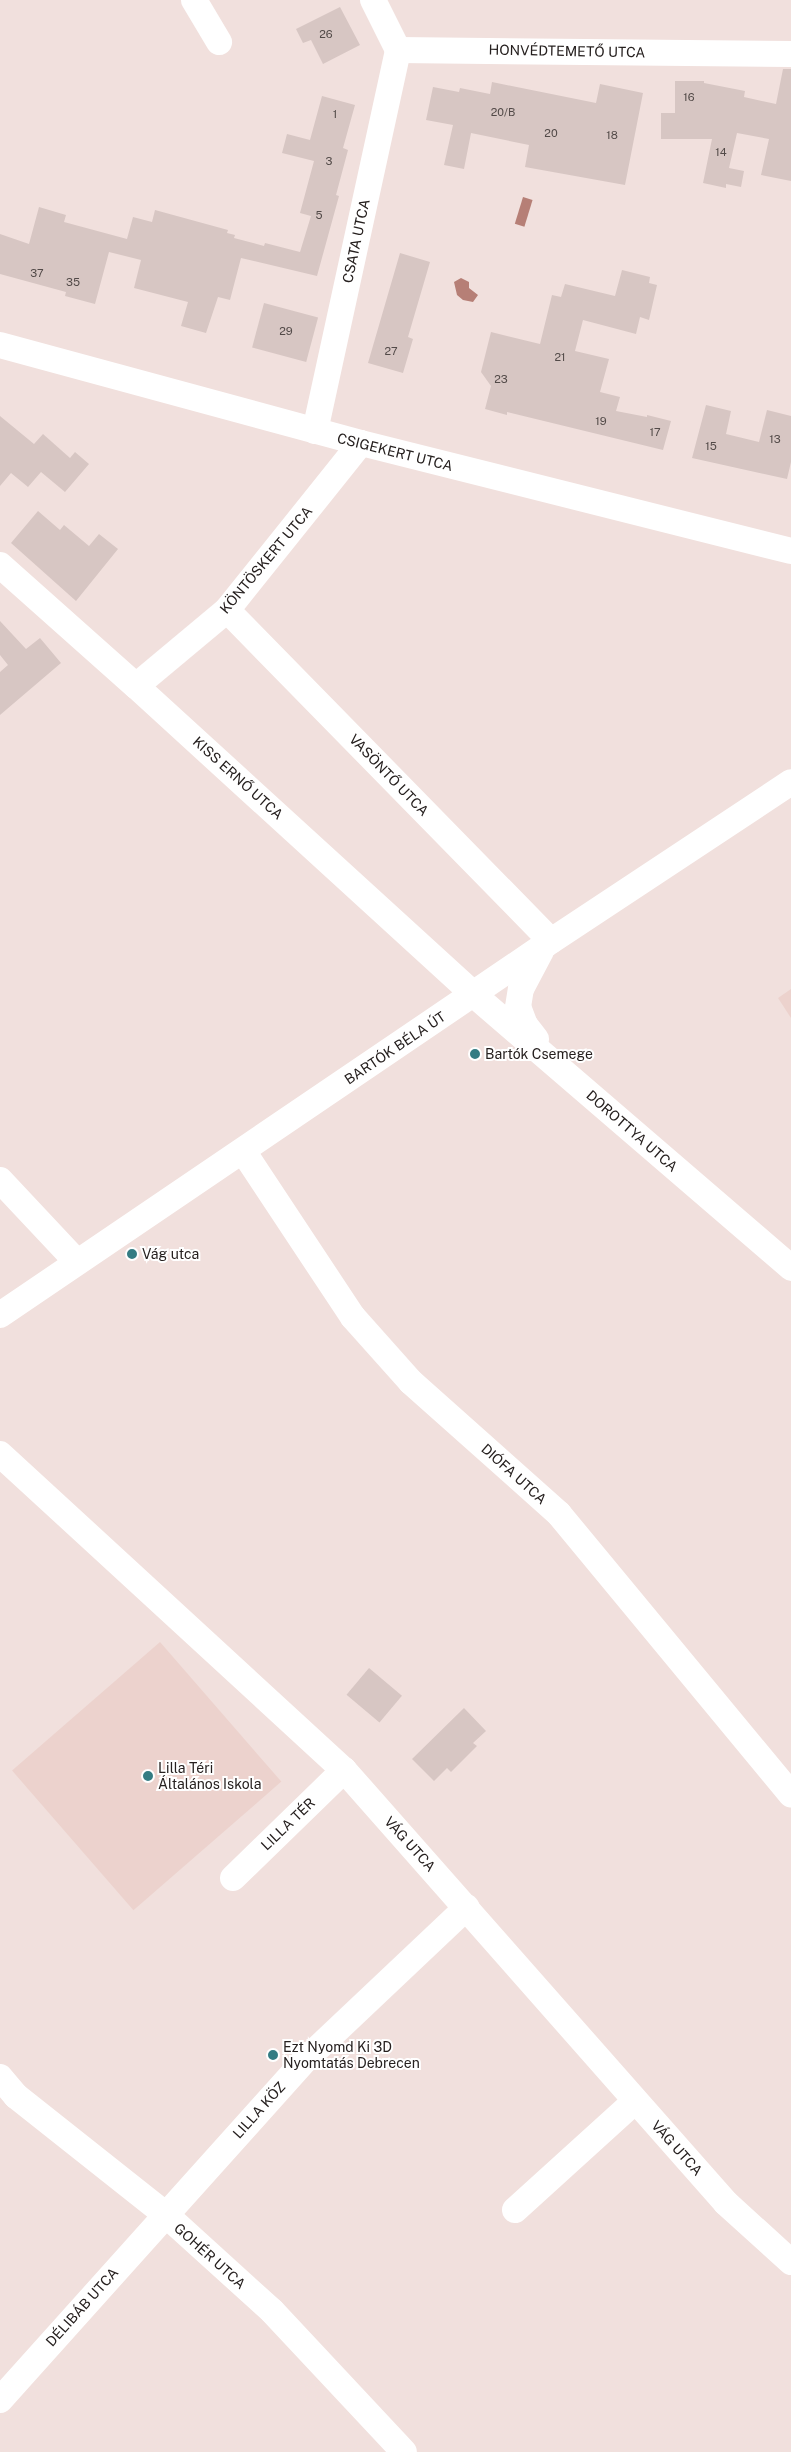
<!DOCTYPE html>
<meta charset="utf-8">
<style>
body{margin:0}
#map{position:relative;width:791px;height:2452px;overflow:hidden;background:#f1e0dd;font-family:"Public Sans",sans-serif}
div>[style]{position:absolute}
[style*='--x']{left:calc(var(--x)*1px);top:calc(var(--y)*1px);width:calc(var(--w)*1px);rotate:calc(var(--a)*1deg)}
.built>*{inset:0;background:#ecd2cd;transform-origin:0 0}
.water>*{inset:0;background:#b67f76;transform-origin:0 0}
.building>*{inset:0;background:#d7c6c3;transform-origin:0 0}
.minor>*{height:26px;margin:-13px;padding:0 13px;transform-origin:13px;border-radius:13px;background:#fff}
.dots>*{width:14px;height:14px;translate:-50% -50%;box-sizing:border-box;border:2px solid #fff;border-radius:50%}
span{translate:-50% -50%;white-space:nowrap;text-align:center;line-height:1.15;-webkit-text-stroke:4px #fff;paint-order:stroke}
.number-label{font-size:11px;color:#524a48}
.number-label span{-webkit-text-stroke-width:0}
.street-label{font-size:14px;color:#26201f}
.poi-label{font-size:14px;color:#26201f}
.left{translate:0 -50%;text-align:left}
</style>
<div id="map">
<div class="built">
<div style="clip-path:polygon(791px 989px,791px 1018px,778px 998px)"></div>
<div style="left:160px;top:1642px;width:185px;height:196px;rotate:49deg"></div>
</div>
<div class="water">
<div style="left:523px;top:197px;width:10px;height:28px;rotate:17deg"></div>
<div style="clip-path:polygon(461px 278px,469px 282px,469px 288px,478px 295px,473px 302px,463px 300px,457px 295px,454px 282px)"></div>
</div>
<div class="building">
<div style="clip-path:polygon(340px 7px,360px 45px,323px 64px,311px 40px,303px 43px,296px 29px)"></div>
<div style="clip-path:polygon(783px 69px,791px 69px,791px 181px,761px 175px,769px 139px,737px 133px,729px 168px,744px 171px,741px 187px,726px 184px,726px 188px,703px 183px,712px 139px,661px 139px,661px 113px,675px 113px,675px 81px,704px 81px,704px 83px,745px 91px,744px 97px,776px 104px)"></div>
<div style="clip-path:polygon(492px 82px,596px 103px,600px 84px,643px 93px,625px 185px,525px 167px,529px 145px,471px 133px,464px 169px,444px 165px,453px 125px,426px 120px,433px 87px,459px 92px,460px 88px,490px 94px)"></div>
<div style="clip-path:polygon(322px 96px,355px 105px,343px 148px,348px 150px,336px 195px,339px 196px,317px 276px,241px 258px,230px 300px,218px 297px,206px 333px,181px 326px,188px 302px,134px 288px,141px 260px,109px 252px,95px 304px,65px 296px,66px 292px,0 274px,0 234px,29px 244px,39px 207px,66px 215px,64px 222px,127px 239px,133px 217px,152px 222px,155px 210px,228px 230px,227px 233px,235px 235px,234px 238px,264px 246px,265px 243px,300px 252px,311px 216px,300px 213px,314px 161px,282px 153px,287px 134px,310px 140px)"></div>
<div style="clip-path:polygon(400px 253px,430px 262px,408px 337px,413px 339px,403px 373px,368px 363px)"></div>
<div style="clip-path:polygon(622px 270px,650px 277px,649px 283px,657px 285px,649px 320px,640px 317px,636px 334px,583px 320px,575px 351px,609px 359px,600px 392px,620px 397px,616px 411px,647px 417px,647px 415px,671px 421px,663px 450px,507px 412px,507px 415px,485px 409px,491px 386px,481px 372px,491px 332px,540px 344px,552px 295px,561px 297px,565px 284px,615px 296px)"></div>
<div style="left:264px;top:303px;width:56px;height:46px;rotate:15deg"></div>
<div style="clip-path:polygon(706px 405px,731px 411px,726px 434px,759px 442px,767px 410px,791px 416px,791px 462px,787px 479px,692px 458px)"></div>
<div style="clip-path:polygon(0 416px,34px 444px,43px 434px,70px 458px,75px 452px,89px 464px,65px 492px,41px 472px,28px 487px,11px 473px,0 486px)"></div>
<div style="clip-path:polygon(38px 511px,60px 530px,64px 525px,89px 546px,99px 534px,118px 549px,76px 601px,11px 543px)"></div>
<div style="clip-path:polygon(0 621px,26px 649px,40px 638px,61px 663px,0 715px,0 672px,8px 665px,0 655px)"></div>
<div style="left:369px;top:1668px;width:43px;height:35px;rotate:40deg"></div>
<div style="clip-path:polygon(464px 1708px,486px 1731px,473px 1743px,477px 1746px,451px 1772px,447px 1768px,434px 1781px,412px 1759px)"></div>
</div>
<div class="minor">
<div style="--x:194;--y:0;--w:49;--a:59.2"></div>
<div style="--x:373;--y:0;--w:56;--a:63.4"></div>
<div style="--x:398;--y:50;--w:393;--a:0.6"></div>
<div style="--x:0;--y:345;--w:374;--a:15.2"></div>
<div style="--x:361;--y:443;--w:443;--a:14.1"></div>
<div style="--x:315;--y:431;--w:390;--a:-77.7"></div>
<div style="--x:0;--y:565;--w:182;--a:41.7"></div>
<div style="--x:136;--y:686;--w:457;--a:42.4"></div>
<div style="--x:473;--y:994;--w:420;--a:40.7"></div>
<div style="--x:227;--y:610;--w:463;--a:45.6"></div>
<div style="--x:136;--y:686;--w:119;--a:-39.9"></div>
<div style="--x:227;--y:610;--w:214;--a:-51.3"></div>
<div style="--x:536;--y:1039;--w:18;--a:-128"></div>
<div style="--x:525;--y:1025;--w:19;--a:-111"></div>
<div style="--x:518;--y:1007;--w:18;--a:-81"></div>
<div style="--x:521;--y:989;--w:43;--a:-62.2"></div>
<div style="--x:243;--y:1151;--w:199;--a:56.5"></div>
<div style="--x:353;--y:1317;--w:87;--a:48.3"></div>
<div style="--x:411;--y:1382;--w:198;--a:41.7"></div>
<div style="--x:559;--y:1514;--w:364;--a:50.4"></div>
<div style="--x:0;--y:1180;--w:112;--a:46.8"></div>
<div style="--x:0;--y:1315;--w:659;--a:-34.17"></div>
<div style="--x:545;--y:945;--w:295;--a:-33.5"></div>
<div style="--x:0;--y:1454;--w:467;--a:42.6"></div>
<div style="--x:344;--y:1770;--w:577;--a:48.58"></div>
<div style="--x:726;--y:2203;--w:88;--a:42.2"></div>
<div style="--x:233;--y:1878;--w:155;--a:-44.2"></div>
<div style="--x:0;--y:2077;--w:25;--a:50"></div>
<div style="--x:16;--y:2096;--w:190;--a:38.4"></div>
<div style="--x:165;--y:2214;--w:144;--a:42.2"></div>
<div style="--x:272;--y:2311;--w:193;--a:46.9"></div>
<div style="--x:515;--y:2210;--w:162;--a:-42.2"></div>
<div style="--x:0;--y:2400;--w:451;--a:-48.1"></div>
<div style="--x:301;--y:2064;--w:228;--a:-43.4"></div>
</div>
<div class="dots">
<div style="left:475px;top:1054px;background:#347c83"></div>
<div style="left:132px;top:1254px;background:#347c83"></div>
<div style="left:148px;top:1776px;background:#347c83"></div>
<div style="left:273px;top:2055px;background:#347c83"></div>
</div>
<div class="number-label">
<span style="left:326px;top:34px">26</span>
<span style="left:689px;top:97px">16</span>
<span style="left:503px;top:112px">20/B</span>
<span style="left:335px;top:114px">1</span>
<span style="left:551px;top:133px">20</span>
<span style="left:612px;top:135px">18</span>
<span style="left:721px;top:152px">14</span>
<span style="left:329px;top:161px">3</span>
<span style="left:319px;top:215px">5</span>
<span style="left:37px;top:273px">37</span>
<span style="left:73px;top:282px">35</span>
<span style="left:286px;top:331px">29</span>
<span style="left:391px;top:351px">27</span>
<span style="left:560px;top:357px">21</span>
<span style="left:501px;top:379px">23</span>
<span style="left:601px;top:421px">19</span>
<span style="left:655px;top:432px">17</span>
<span style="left:775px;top:439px">13</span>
<span style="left:711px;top:446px">15</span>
</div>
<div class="street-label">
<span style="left:567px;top:51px;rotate:1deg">HONVÉDTEMETŐ UTCA</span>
<span style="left:356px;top:241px;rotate:-78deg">CSATA UTCA</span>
<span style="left:395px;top:452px;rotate:14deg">CSIGEKERT UTCA</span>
<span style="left:266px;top:560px;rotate:-50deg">KÖNTÖSKERT UTCA</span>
<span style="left:389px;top:775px;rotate:46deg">VASÖNTŐ UTCA</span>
<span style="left:238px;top:778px;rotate:42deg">KISS ERNŐ UTCA</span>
<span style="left:395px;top:1048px;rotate:-34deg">BARTÓK BÉLA ÚT</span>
<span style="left:632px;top:1131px;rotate:41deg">DOROTTYA UTCA</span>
<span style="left:514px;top:1474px;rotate:42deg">DIÓFA UTCA</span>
<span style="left:288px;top:1824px;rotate:-44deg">LILLA TÉR</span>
<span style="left:410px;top:1844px;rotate:48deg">VÁG UTCA</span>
<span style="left:259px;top:2110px;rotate:-48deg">LILLA KÖZ</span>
<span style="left:677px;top:2148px;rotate:48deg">VÁG UTCA</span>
<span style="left:210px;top:2256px;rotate:42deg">GOHÉR UTCA</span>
<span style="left:82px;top:2307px;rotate:-48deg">DÉLIBÁB UTCA</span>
</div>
<div class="poi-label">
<span class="left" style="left:485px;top:1054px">Bartók Csemege</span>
<span class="left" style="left:142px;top:1254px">Vág utca</span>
<span class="left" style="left:158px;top:1776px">Lilla Téri<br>Általános Iskola</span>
<span class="left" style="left:283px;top:2055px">Ezt Nyomd Ki 3D<br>Nyomtatás Debrecen</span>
</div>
</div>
